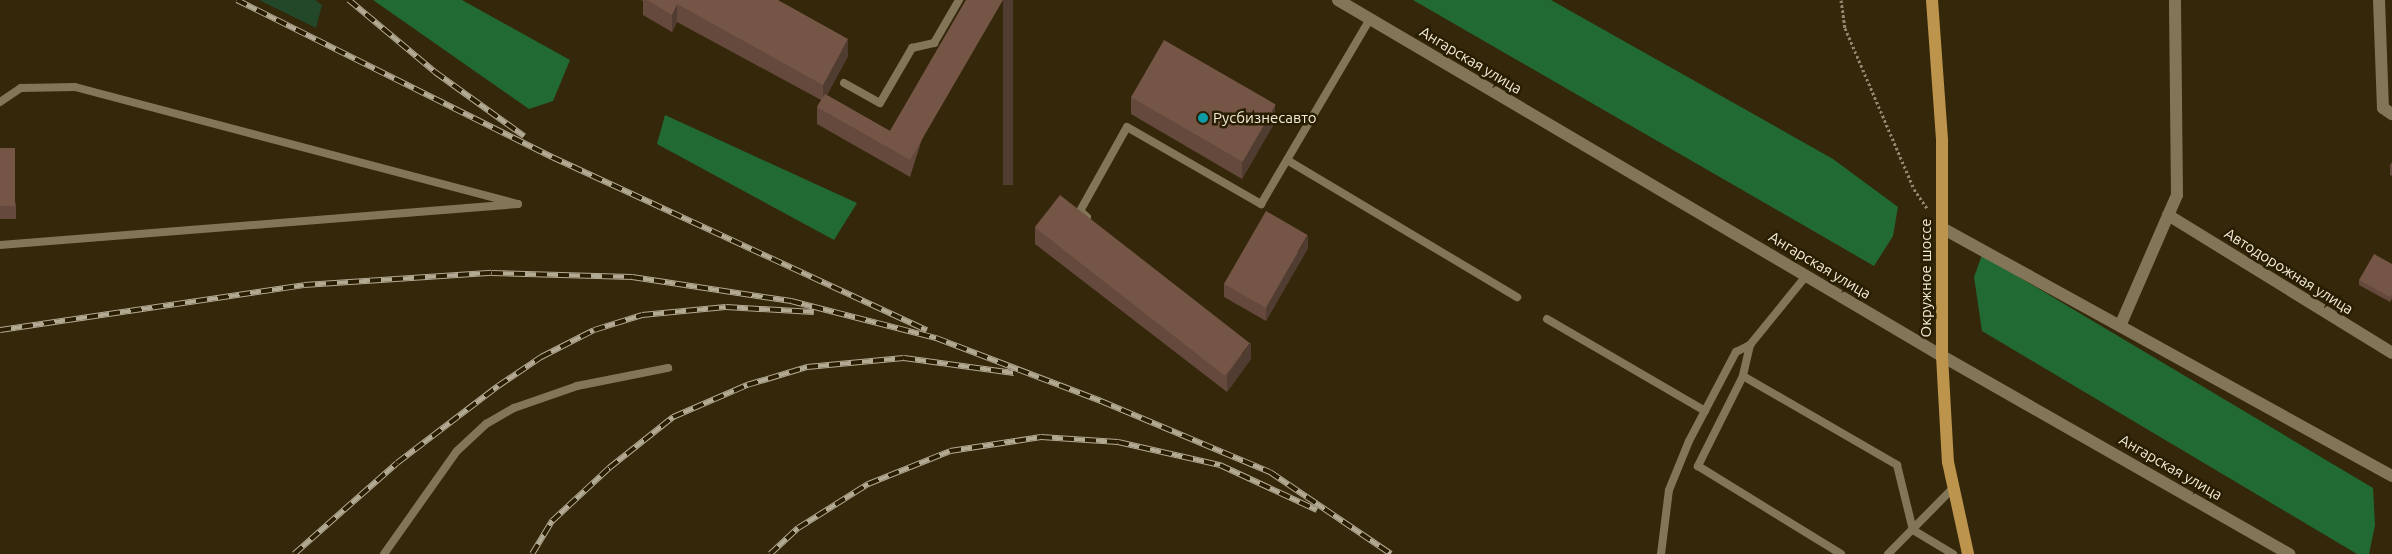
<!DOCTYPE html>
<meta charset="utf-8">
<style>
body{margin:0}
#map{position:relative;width:2392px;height:554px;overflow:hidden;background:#34270a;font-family:Ubuntu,sans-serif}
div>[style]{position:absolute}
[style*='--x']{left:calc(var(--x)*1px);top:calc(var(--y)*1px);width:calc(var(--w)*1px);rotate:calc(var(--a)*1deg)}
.green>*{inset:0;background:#224829}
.forest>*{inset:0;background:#216a34}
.path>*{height:3px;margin-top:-1.5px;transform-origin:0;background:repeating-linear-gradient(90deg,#928871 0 2.5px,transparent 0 5px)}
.lane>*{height:8px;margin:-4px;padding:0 4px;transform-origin:4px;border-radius:4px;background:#837557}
.street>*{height:12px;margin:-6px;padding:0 6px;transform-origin:6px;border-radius:6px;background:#837557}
.primary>*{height:12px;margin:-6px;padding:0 6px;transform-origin:6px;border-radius:6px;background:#bc944c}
.rail>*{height:5.5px;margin-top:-2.75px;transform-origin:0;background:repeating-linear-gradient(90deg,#291e01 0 11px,#b3aa94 0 22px);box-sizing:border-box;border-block:1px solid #b3aa94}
.wall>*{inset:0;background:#64493c}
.shaded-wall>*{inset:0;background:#513c31;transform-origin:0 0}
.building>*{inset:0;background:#745546;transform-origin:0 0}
.dots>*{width:14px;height:14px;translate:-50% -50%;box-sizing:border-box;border:2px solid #291e01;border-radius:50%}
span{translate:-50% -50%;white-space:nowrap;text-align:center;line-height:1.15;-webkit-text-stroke:5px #291e01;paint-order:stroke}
.street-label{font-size:15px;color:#f3ecdb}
.poi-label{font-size:15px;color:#f3ecdb}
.left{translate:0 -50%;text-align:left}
</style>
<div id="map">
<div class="green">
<div style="clip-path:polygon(259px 0,315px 0,322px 5px,316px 28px)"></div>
</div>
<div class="forest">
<div style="clip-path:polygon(373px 0,462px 0,570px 60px,553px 101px,529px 109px)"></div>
<div style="clip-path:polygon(1413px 0,1551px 0,1833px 159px,1898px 207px,1893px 236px,1874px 266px)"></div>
<div style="clip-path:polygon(665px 115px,857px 203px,834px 240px,657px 144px)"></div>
<div style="clip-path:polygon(1982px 255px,2373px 488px,2375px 525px,2369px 554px,2357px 554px,1982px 331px,1974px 277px)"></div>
</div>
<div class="path">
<div style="--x:1841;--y:0;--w:28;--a:82"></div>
<div style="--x:1845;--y:28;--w:175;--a:66.8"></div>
<div style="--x:1914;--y:189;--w:23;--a:56"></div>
</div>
<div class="lane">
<div style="--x:844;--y:83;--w:41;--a:29.1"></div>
<div style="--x:880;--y:103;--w:64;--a:-59.8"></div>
<div style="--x:912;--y:48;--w:23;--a:-13"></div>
<div style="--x:934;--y:43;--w:50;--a:-59.8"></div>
<div style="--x:0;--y:102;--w:25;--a:-34"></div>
<div style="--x:21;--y:88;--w:54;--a:-1.1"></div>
<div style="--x:75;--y:87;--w:458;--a:14.8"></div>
<div style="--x:518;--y:204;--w:520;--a:175.47"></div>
<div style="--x:1287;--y:160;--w:268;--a:30.8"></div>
<div style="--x:1087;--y:217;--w:9;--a:-139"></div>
<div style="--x:1080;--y:211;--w:96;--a:-60.8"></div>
<div style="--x:1127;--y:127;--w:155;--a:29.9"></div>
<div style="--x:1261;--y:204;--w:215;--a:-59.5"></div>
<div style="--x:1806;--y:276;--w:89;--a:129.1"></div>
<div style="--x:1750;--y:345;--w:32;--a:103"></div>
<div style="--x:1743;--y:376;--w:101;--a:116.6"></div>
<div style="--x:1698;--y:466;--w:168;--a:31.6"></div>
<div style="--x:1547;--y:319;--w:183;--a:30.2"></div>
<div style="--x:1743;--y:376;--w:178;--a:30"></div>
<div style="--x:1897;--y:465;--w:67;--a:76.2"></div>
<div style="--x:1913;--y:530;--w:47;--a:31"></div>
<div style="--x:384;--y:554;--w:126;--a:-54.7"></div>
<div style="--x:457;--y:451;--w:40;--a:-43"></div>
<div style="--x:486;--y:424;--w:32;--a:-30"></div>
<div style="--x:514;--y:408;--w:67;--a:-19.2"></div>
<div style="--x:577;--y:386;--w:93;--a:-11.2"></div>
<div style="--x:1661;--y:554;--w:64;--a:-82.9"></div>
<div style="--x:1669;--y:490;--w:53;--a:-67.8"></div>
<div style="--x:1689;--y:441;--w:101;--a:-62.2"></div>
<div style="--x:1736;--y:352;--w:16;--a:-27"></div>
<div style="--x:1888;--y:554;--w:93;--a:-45.4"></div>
</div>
<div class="street">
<div style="--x:1338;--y:0;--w:701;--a:30.52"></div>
<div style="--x:1942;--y:356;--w:400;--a:29.7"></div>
<div style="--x:2379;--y:0;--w:108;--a:87.9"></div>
<div style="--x:2383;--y:108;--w:11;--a:34"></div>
<div style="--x:2168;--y:215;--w:263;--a:31.6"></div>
<div style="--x:1942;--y:228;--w:514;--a:28.86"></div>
<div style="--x:2120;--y:326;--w:143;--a:-66.5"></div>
<div style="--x:2177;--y:195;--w:195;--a:-90.6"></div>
</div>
<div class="primary">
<div style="--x:1932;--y:0;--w:141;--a:85.9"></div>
<div style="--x:1942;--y:141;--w:215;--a:90"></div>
<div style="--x:1942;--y:356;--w:106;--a:86.8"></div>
<div style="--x:1948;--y:462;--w:94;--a:77.7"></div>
</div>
<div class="rail">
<div style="--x:237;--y:0;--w:352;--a:26.5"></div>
<div style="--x:552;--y:157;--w:413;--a:24.8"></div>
<div style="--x:349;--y:0;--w:112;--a:39.9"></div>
<div style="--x:435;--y:72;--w:110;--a:35.7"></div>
<div style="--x:0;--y:330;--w:307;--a:-8.4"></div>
<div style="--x:304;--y:285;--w:188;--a:-3.7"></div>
<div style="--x:492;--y:273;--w:140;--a:1.6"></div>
<div style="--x:632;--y:277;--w:161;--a:8.6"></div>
<div style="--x:791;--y:301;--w:150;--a:14.3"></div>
<div style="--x:936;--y:338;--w:177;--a:20.9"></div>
<div style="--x:1101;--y:401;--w:183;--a:22.8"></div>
<div style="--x:1270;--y:472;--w:146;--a:34.1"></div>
<div style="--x:294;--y:554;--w:137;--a:-41.5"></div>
<div style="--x:397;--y:463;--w:127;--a:-37.3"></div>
<div style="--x:498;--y:386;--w:52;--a:-34"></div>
<div style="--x:541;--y:357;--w:59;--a:-27"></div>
<div style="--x:594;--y:330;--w:50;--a:-17.4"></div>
<div style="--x:642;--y:315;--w:84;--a:-5.4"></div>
<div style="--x:726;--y:307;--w:88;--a:3.3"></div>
<div style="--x:532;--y:554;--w:39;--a:-59"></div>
<div style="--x:552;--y:521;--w:78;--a:-42.9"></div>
<div style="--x:609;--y:468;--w:82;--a:-38.6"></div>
<div style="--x:673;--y:417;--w:81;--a:-23.4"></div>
<div style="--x:747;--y:385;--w:63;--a:-16.7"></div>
<div style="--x:807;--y:367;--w:97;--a:-5.3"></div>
<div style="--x:904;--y:358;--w:111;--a:7.8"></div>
<div style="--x:770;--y:554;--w:38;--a:-43"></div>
<div style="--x:798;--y:528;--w:83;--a:-32.2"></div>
<div style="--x:868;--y:484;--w:88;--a:-21.9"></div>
<div style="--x:950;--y:451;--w:92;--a:-8.7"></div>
<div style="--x:1041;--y:437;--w:77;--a:3.7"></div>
<div style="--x:1118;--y:442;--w:105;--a:12.7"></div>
<div style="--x:1220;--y:465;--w:107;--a:24.9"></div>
</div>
<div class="wall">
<div style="clip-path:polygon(641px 0,778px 0,848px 56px,827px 95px,890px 131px,966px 0,910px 177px,817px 124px,817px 107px,821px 100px,677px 22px,672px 32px,643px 15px,643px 1px)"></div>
<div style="clip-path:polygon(1131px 97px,1275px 122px,1242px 179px,1131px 114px)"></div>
<div style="clip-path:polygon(0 148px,16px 205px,16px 219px,0 219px)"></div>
<div style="clip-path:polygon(2392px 162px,2392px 176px,2390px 175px,2390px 165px)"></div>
<div style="clip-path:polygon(1035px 227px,1251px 359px,1227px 392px,1035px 244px)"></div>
<div style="clip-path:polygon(1308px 248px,1266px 321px,1224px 297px,1224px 284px)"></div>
<div style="clip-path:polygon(2392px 264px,2392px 299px,2390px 302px,2359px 285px,2359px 280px)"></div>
</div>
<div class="shaded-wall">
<div style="left:1003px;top:0;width:10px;height:185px"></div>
<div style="clip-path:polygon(677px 4px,677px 22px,672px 32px,672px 15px)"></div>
<div style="clip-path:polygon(848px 39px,848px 56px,823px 102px,823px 85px)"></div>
<div style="clip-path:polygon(1275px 105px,1275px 122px,1242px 179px,1242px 162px)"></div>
<div style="clip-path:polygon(1308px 235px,1308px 248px,1266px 321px,1266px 308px)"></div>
<div style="clip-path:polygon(1251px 342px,1251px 359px,1227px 392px,1227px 375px)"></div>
</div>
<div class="building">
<div style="clip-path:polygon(647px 0,778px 0,848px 39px,823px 85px,677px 4px,672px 15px)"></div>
<div style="clip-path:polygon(966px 0,1003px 0,910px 160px,817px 107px,825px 94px,890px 131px)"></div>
<div style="left:1164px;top:40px;width:129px;height:66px;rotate:30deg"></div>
<div style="left:0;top:148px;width:15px;height:58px"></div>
<div style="left:1060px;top:195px;width:241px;height:41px;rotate:38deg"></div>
<div style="left:1266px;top:211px;width:48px;height:84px;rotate:30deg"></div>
<div style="clip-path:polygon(2374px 254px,2392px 264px,2392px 294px,2390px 297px,2359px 280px)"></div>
</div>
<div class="dots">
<div style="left:1203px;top:118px;background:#0f9aa8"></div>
</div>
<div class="street-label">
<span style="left:1471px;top:60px;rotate:31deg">Ангарская улица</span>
<span style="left:1820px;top:265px;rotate:31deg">Ангарская улица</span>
<span style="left:2289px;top:271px;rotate:32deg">Автодорожная улица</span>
<span style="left:1926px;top:278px;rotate:-90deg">Окружное шоссе</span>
<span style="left:2171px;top:467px;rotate:30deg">Ангарская улица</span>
</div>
<div class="poi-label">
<span class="left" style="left:1213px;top:118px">Русбизнесавто</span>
</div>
</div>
